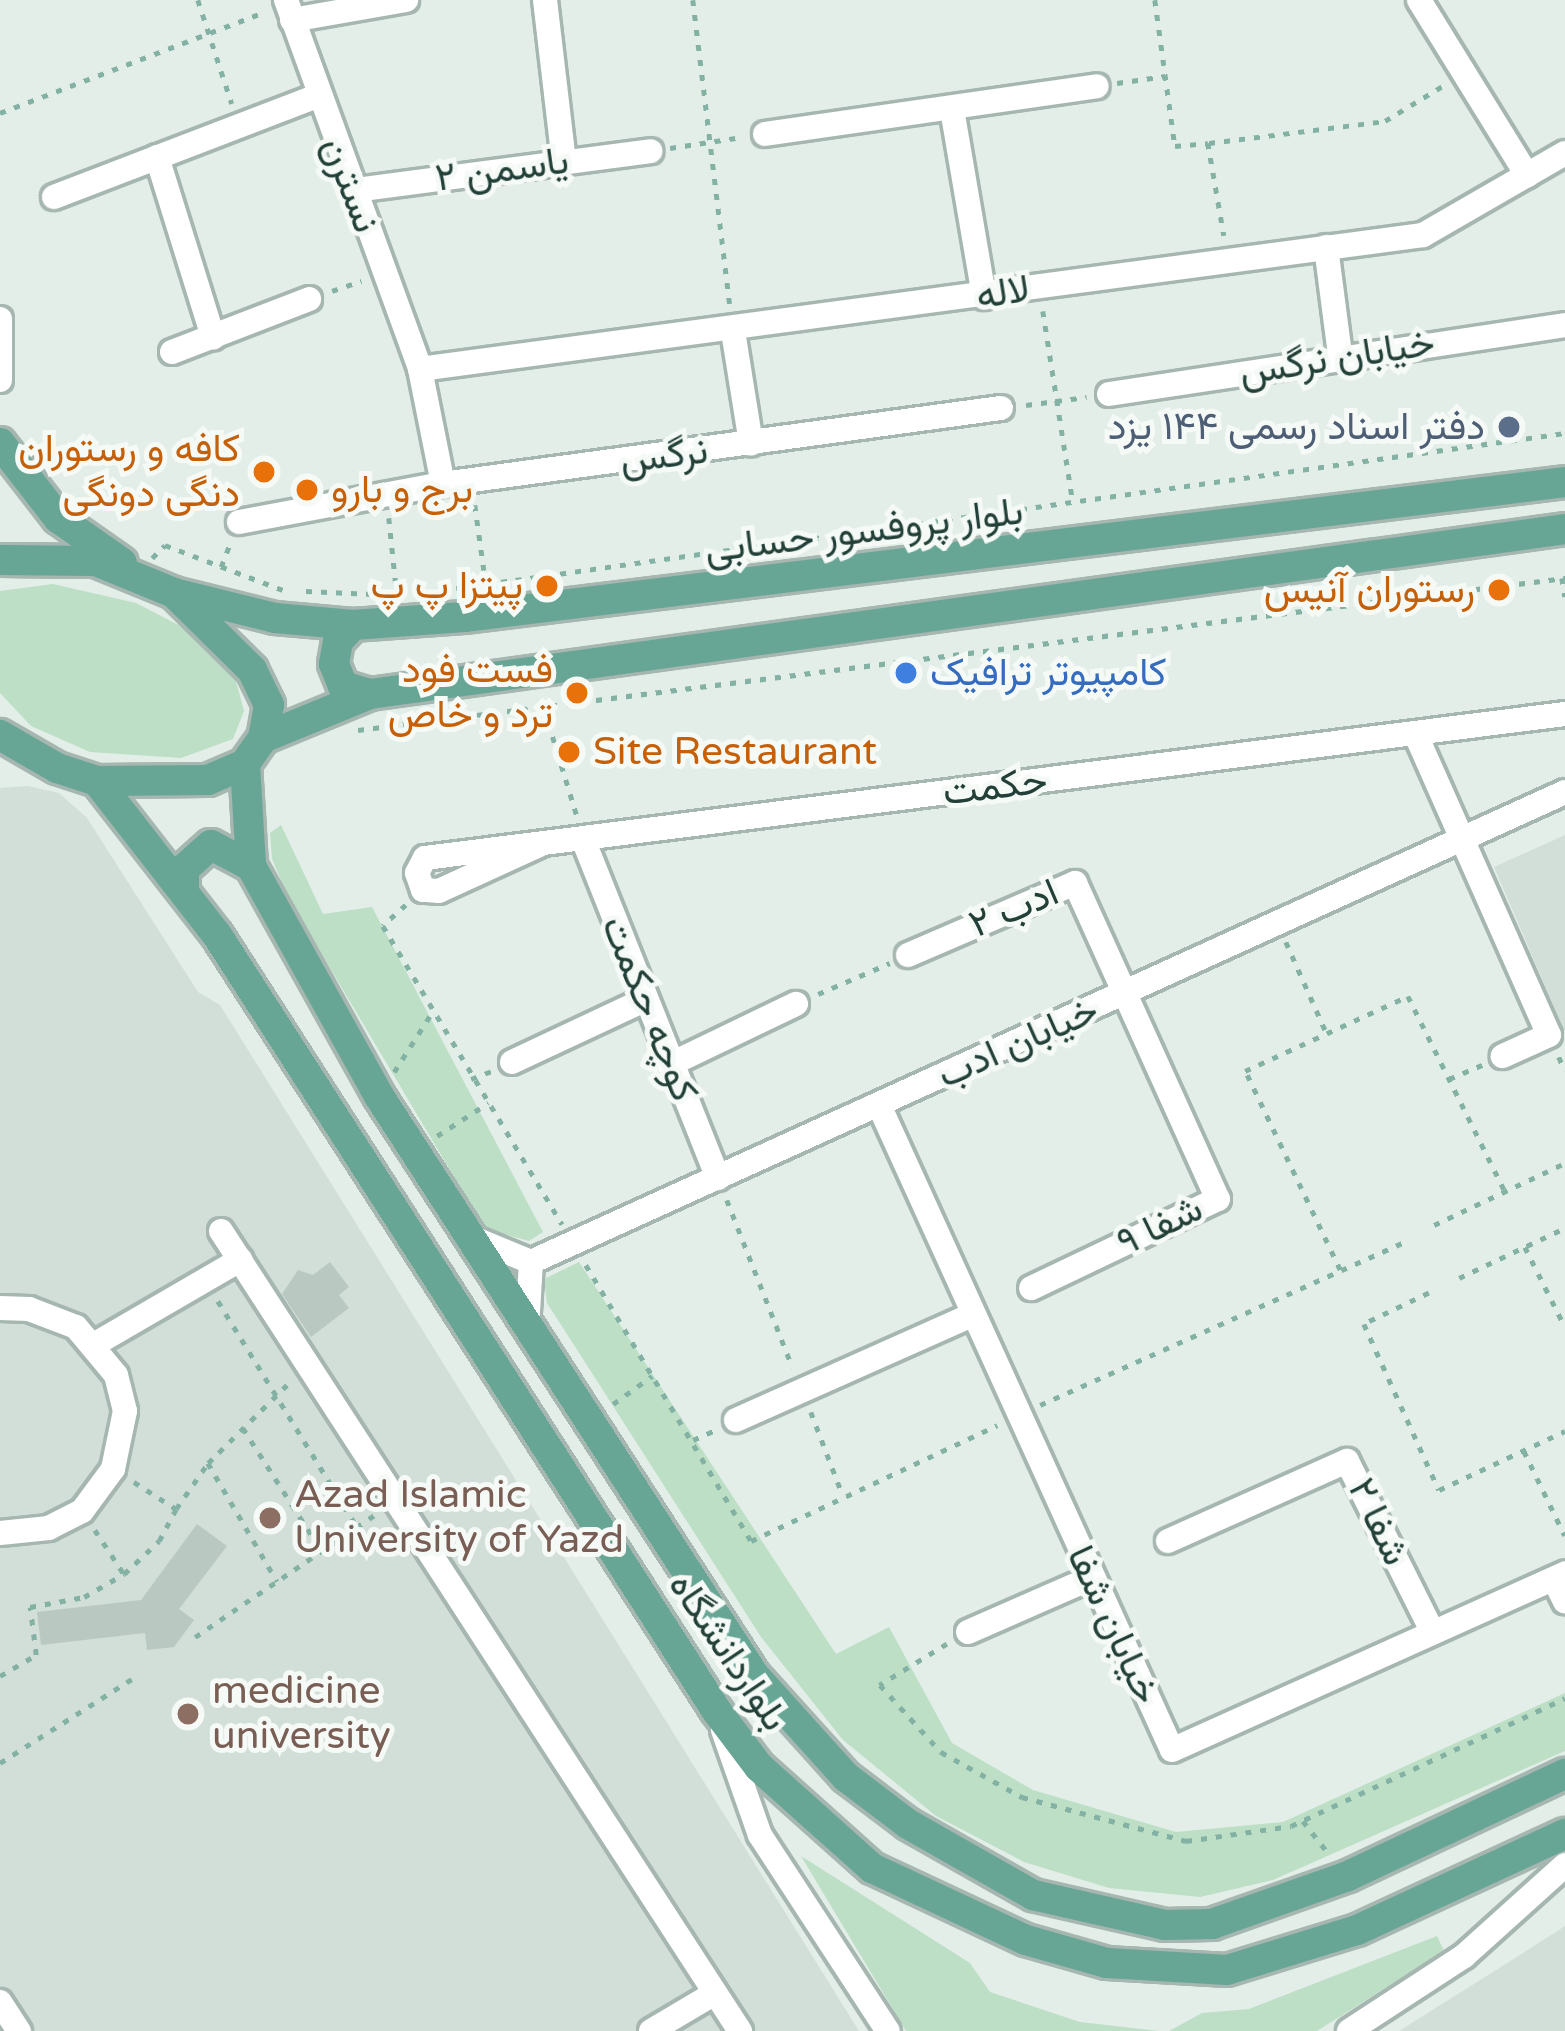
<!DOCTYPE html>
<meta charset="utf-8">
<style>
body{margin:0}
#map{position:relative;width:1565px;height:2031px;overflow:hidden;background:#e4eee9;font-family:"Varela Round",Vazirmatn,sans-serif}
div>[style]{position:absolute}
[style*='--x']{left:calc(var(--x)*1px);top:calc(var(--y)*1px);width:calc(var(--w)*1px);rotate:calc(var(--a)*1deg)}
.built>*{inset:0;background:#d2ded8}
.green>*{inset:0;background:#bcdfc6}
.building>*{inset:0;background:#b9c9c2}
.path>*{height:4.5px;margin-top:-2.25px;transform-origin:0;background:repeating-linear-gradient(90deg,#83b2a4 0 6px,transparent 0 15px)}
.roads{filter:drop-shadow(3px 0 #a6b6b0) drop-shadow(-3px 0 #a6b6b0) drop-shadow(0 3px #a6b6b0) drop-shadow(0 -3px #a6b6b0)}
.minor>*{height:24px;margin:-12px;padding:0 12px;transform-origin:12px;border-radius:12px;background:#fff}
.major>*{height:30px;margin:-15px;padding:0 15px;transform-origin:15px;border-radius:15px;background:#67a595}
.dots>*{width:33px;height:33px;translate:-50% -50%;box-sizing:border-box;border:6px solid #f5faf7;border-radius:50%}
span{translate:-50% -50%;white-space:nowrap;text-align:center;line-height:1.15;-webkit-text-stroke:10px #f5faf7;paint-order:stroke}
.street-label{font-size:39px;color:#224038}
.service-label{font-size:39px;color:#4e5e75}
.right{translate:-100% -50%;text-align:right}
.food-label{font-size:39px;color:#c56008}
.left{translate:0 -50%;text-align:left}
.shop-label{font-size:39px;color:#366cbe}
.education-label{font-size:39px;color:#785e54}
</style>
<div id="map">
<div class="built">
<div style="clip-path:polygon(28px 786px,59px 793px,87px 818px,198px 992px,220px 1005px,859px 2031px,0 2031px,0 788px)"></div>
<div style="clip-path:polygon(1565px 835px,1565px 1032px,1494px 867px)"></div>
<div style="clip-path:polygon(1565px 1926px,1565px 2031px,1399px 2031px,1493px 1972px)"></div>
</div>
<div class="green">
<div style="clip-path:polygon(53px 584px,136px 603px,196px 634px,236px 681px,244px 711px,233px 739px,181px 758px,90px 752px,31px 726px,0 693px,0 591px)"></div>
<div style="clip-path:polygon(281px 825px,323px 914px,372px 907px,543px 1232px,529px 1241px,485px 1229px,289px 899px,272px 859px,270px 833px)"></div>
<div style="clip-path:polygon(579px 1262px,836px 1654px,889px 1627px,952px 1743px,1033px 1790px,1176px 1832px,1283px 1822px,1565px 1693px,1565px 1751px,1273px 1880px,1200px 1897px,1109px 1888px,1024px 1862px,936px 1816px,843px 1740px,761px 1637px,547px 1303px,544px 1279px)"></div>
<div style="clip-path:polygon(801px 1856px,970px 1963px,990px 1992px,1080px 2022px,1159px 2031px,906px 2031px)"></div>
<div style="clip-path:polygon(1437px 1936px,1444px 1951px,1317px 2031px,1169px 2031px,1202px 2013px,1249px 2009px)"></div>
</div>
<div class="building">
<div style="clip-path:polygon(330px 1262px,349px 1287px,339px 1295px,349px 1308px,311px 1337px,282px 1294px,298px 1270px,313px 1275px)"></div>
<div style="clip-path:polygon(197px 1524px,227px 1546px,179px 1609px,194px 1620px,174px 1647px,147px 1650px,145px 1633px,41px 1645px,37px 1612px,141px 1600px)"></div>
</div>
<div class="path">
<div style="--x:198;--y:0;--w:109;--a:71.9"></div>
<div style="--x:693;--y:0;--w:306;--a:83.1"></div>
<div style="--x:1155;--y:0;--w:147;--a:82.2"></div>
<div style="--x:1175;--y:146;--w:33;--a:-5"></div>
<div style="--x:1208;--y:143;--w:94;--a:80.2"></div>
<div style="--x:1117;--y:83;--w:49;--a:-8.3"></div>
<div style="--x:0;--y:113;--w:283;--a:-20.9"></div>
<div style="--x:1209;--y:143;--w:177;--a:-7.1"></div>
<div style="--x:1385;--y:121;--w:69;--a:-31.4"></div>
<div style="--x:670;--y:148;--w:73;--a:-8.7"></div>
<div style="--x:332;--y:291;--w:31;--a:-19"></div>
<div style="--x:1043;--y:311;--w:193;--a:81.1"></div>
<div style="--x:1026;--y:405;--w:61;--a:-7.6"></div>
<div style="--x:475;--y:505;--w:80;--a:82.1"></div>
<div style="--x:486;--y:584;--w:1090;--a:-7.97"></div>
<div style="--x:389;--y:518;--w:78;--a:84.1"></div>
<div style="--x:152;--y:558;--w:18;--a:-45"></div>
<div style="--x:165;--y:545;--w:126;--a:20.9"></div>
<div style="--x:221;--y:567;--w:25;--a:-69"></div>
<div style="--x:1562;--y:578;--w:19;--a:81"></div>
<div style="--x:456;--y:588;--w:30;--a:-8"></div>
<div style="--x:306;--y:591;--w:67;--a:2.6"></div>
<div style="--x:544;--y:708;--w:113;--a:73"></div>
<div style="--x:358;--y:730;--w:1217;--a:-7.18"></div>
<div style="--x:406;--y:905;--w:31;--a:138"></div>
<div style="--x:383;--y:926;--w:348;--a:59"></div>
<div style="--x:1286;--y:942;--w:101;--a:66"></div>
<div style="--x:818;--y:994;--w:78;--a:-23.3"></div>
<div style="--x:1559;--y:1057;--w:15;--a:67"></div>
<div style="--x:394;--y:1072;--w:72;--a:-57.4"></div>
<div style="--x:471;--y:1079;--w:25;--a:-21"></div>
<div style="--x:1449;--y:1079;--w:36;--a:-23"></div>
<div style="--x:437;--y:1136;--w:61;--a:-32.9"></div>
<div style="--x:727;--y:1200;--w:180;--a:68.6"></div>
<div style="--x:1434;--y:1225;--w:145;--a:-25.3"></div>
<div style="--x:1525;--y:1247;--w:89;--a:63.4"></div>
<div style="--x:586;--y:1265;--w:322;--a:59.1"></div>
<div style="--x:751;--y:1541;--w:272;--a:-25.2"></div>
<div style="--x:1340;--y:1270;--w:221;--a:-115.5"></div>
<div style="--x:1245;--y:1071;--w:179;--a:-24.7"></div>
<div style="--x:1408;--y:996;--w:218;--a:63.6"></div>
<div style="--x:1459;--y:1278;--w:117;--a:-25.3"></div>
<div style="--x:1429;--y:1293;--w:72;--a:154.5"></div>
<div style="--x:1364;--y:1324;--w:182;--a:65.7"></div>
<div style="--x:1439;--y:1490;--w:139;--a:-25.1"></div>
<div style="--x:218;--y:1301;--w:265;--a:58.4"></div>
<div style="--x:613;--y:1404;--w:48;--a:-35.7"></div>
<div style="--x:1040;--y:1405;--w:397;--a:-24.1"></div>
<div style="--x:811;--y:1412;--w:90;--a:69.1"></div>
<div style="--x:243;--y:1428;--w:145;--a:57.4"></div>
<div style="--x:693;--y:1440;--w:24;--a:-24"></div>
<div style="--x:1524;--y:1451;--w:94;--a:64.2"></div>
<div style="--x:208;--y:1463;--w:137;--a:59.7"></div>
<div style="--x:134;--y:1482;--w:50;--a:32.7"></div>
<div style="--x:176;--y:1509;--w:56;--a:-55.2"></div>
<div style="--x:208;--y:1463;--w:117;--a:-44.7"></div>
<div style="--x:95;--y:1530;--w:53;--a:56.6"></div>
<div style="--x:195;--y:1637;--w:219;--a:-34.2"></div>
<div style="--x:947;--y:1644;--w:79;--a:148.5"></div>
<div style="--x:880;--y:1685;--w:91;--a:47.7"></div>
<div style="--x:941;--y:1752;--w:93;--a:29.1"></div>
<div style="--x:1022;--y:1797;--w:170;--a:15"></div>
<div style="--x:1186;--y:1841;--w:106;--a:-8.1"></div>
<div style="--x:1291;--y:1826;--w:302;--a:-25"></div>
<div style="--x:0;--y:1676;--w:42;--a:-30.3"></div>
<div style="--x:36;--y:1655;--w:48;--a:-97.1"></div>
<div style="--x:30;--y:1607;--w:55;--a:-10.5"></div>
<div style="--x:84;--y:1597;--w:46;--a:-29.9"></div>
<div style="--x:124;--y:1574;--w:48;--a:-43.3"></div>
<div style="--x:159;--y:1541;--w:36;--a:-62"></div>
<div style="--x:0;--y:1763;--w:156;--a:-32.5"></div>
<div style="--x:1303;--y:1821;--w:42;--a:51.8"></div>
</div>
<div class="roads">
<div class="minor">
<div style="--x:286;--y:0;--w:393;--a:70"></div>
<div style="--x:420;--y:369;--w:117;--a:78.7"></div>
<div style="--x:443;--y:484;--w:563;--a:-7.76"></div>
<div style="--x:545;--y:0;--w:162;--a:83.3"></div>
<div style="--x:1419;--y:0;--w:206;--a:58.3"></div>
<div style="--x:292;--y:20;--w:116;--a:-10"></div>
<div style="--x:952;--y:109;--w:191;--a:80.3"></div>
<div style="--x:765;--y:134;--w:335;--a:-8.2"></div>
<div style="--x:157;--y:157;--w:189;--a:72.7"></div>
<div style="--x:355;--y:190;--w:298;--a:-7.5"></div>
<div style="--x:54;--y:197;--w:280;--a:-21"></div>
<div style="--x:1326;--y:247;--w:109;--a:82.6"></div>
<div style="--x:0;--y:319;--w:61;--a:90"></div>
<div style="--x:733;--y:331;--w:114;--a:80.9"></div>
<div style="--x:172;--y:352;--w:147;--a:-21.1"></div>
<div style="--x:420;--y:369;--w:1012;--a:-7.61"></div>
<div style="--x:1423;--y:235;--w:164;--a:-30"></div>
<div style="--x:1109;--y:394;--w:461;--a:-8.6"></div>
<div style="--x:239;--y:522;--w:208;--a:-10.6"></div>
<div style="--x:1416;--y:735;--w:328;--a:66.1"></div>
<div style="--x:1549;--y:1035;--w:51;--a:155.5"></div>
<div style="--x:583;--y:839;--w:365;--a:68.3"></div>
<div style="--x:539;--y:845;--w:110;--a:155.3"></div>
<div style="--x:439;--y:891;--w:16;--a:-176"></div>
<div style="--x:423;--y:890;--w:18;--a:-109"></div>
<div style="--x:417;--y:873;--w:17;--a:-62"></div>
<div style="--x:425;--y:858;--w:1149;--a:-7.2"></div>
<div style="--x:908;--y:955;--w:182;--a:-23.3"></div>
<div style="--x:1075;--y:883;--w:347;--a:65.7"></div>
<div style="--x:1218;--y:1199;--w:207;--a:154.5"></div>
<div style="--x:512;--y:1062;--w:144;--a:-25.1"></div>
<div style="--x:669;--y:1065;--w:141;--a:-25.7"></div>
<div style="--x:879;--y:1105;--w:708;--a:65.57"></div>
<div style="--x:1172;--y:1750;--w:431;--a:-24.2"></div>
<div style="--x:221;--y:1231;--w:954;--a:57.03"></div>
<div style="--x:473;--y:1238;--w:63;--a:22.5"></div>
<div style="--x:531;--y:1262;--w:1136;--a:-24.44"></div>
<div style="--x:0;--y:1308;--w:29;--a:2"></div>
<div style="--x:29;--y:1309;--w:50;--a:21"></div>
<div style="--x:76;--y:1327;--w:62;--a:50.2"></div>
<div style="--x:116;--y:1375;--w:37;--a:76"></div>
<div style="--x:125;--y:1411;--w:59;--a:101.7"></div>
<div style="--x:113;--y:1469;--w:52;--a:126.4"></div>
<div style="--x:82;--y:1511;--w:37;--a:153"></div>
<div style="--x:49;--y:1528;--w:49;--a:174.2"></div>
<div style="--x:527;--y:1329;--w:67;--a:-86.6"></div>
<div style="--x:95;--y:1344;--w:168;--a:-30.1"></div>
<div style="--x:736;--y:1420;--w:256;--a:-24"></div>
<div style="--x:1168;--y:1541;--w:196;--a:-24.1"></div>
<div style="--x:1347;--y:1461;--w:190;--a:63.4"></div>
<div style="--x:1554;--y:1579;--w:25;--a:64"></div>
<div style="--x:968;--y:1632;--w:134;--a:-23.7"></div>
<div style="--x:723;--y:1730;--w:111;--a:70.6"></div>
<div style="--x:760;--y:1835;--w:234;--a:56.9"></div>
<div style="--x:0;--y:2002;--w:35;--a:57"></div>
<div style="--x:651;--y:2031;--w:74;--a:-30.7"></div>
<div style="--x:1349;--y:2031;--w:137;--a:-33.1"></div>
<div style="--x:1464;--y:1956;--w:136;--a:-42"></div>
</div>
<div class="major">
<div style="--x:0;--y:443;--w:95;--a:52.3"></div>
<div style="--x:58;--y:518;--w:78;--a:35.1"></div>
<div style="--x:0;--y:560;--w:96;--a:0.6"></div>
<div style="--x:96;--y:561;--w:84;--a:22.3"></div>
<div style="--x:174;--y:593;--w:110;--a:44.6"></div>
<div style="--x:252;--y:670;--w:39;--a:64"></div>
<div style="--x:269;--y:705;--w:34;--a:100"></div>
<div style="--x:263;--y:738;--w:32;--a:125"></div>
<div style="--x:245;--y:764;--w:40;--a:156.6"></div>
<div style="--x:208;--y:780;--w:111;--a:179.5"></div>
<div style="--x:97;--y:781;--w:42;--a:-162"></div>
<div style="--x:57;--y:768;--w:66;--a:-149.9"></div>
<div style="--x:174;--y:593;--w:104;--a:13.9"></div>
<div style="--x:275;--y:618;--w:78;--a:5.1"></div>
<div style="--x:353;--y:625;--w:111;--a:-4.1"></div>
<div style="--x:464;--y:617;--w:1109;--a:-6.99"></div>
<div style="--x:353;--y:625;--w:22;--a:133"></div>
<div style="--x:338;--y:641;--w:23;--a:100"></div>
<div style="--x:334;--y:664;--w:24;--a:68"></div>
<div style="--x:343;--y:686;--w:28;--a:17"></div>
<div style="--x:263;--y:738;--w:116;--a:-22.4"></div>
<div style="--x:370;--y:694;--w:1206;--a:-7.86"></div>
<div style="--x:245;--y:764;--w:102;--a:86.6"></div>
<div style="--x:251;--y:866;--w:263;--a:60.9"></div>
<div style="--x:379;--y:1096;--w:690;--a:57.07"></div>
<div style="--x:754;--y:1675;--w:137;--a:48"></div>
<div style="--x:846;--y:1777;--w:78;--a:37.2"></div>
<div style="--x:908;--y:1824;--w:144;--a:29.6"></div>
<div style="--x:1033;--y:1895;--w:135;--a:12.8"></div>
<div style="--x:1165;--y:1925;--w:47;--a:-1.2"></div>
<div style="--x:1212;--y:1924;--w:144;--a:-19.4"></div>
<div style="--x:1348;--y:1876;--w:240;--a:-25.2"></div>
<div style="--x:97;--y:781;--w:195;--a:52.1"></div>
<div style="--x:217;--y:935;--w:922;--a:57.22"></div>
<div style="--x:716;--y:1710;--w:71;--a:53"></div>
<div style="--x:759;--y:1767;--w:152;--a:41.8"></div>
<div style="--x:872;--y:1868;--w:170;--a:25.1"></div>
<div style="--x:1026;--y:1940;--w:84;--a:15.9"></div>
<div style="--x:1107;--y:1963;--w:120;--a:3.3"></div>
<div style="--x:1227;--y:1970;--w:136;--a:-17.1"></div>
<div style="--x:1357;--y:1930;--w:229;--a:-24.8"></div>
<div style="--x:184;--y:892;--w:23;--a:-90"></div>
<div style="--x:184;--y:869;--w:36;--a:-42"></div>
<div style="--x:211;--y:845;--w:45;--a:27.7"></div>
</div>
</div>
<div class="dots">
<div style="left:1509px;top:427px;background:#5c6f8a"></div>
<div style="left:264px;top:472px;background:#e8710a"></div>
<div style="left:307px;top:490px;background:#e8710a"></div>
<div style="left:547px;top:586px;background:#e8710a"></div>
<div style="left:1499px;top:590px;background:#e8710a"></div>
<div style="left:906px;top:673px;background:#3f7fe0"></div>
<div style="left:577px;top:693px;background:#e8710a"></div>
<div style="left:569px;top:752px;background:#e8710a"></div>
<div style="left:270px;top:1518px;background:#8d6e63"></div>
<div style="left:188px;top:1714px;background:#8d6e63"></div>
</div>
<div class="street-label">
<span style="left:502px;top:170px;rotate:-8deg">یاسمن ۲</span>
<span style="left:350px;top:185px;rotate:69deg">نسترن</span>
<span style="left:1003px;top:293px;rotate:-9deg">لاله</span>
<span style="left:1337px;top:358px;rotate:-9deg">خیابان نرگس</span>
<span style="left:664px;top:456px;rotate:-7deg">نرگس</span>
<span style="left:864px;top:531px;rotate:-7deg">بلوار پروفسور حسابی</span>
<span style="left:995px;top:787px;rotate:-7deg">حکمت</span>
<span style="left:1014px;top:909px;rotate:-23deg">ادب ۲</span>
<span style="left:649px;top:1009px;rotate:68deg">کوچه حکمت</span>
<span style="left:1018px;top:1043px;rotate:-24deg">خیابان ادب</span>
<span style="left:1160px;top:1226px;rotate:-26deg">شفا ۹</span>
<span style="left:1378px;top:1522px;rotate:64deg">شفا ۲</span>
<span style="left:1113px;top:1625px;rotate:65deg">خیابان شفا</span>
<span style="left:728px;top:1652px;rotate:56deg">بلواردانشگاه</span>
</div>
<div class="service-label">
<span class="right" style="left:1485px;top:427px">دفتر اسناد رسمی ۱۴۴ یزد</span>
</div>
<div class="food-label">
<span class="right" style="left:240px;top:472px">کافه و رستوران<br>دنگی دونگی</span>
<span class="left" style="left:331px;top:490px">برج و بارو</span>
<span class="right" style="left:523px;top:586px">پیتزا پ پ</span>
<span class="right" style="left:1475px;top:590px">رستوران آنیس</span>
<span class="right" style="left:553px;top:693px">فست فود<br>ترد و خاص</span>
<span class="left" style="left:593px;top:752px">Site Restaurant</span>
</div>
<div class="shop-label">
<span class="left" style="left:930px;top:673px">کامپیوتر ترافیک</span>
</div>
<div class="education-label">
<span class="left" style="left:294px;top:1518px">Azad Islamic<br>University of Yazd</span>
<span class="left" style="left:212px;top:1714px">medicine<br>university</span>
</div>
</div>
